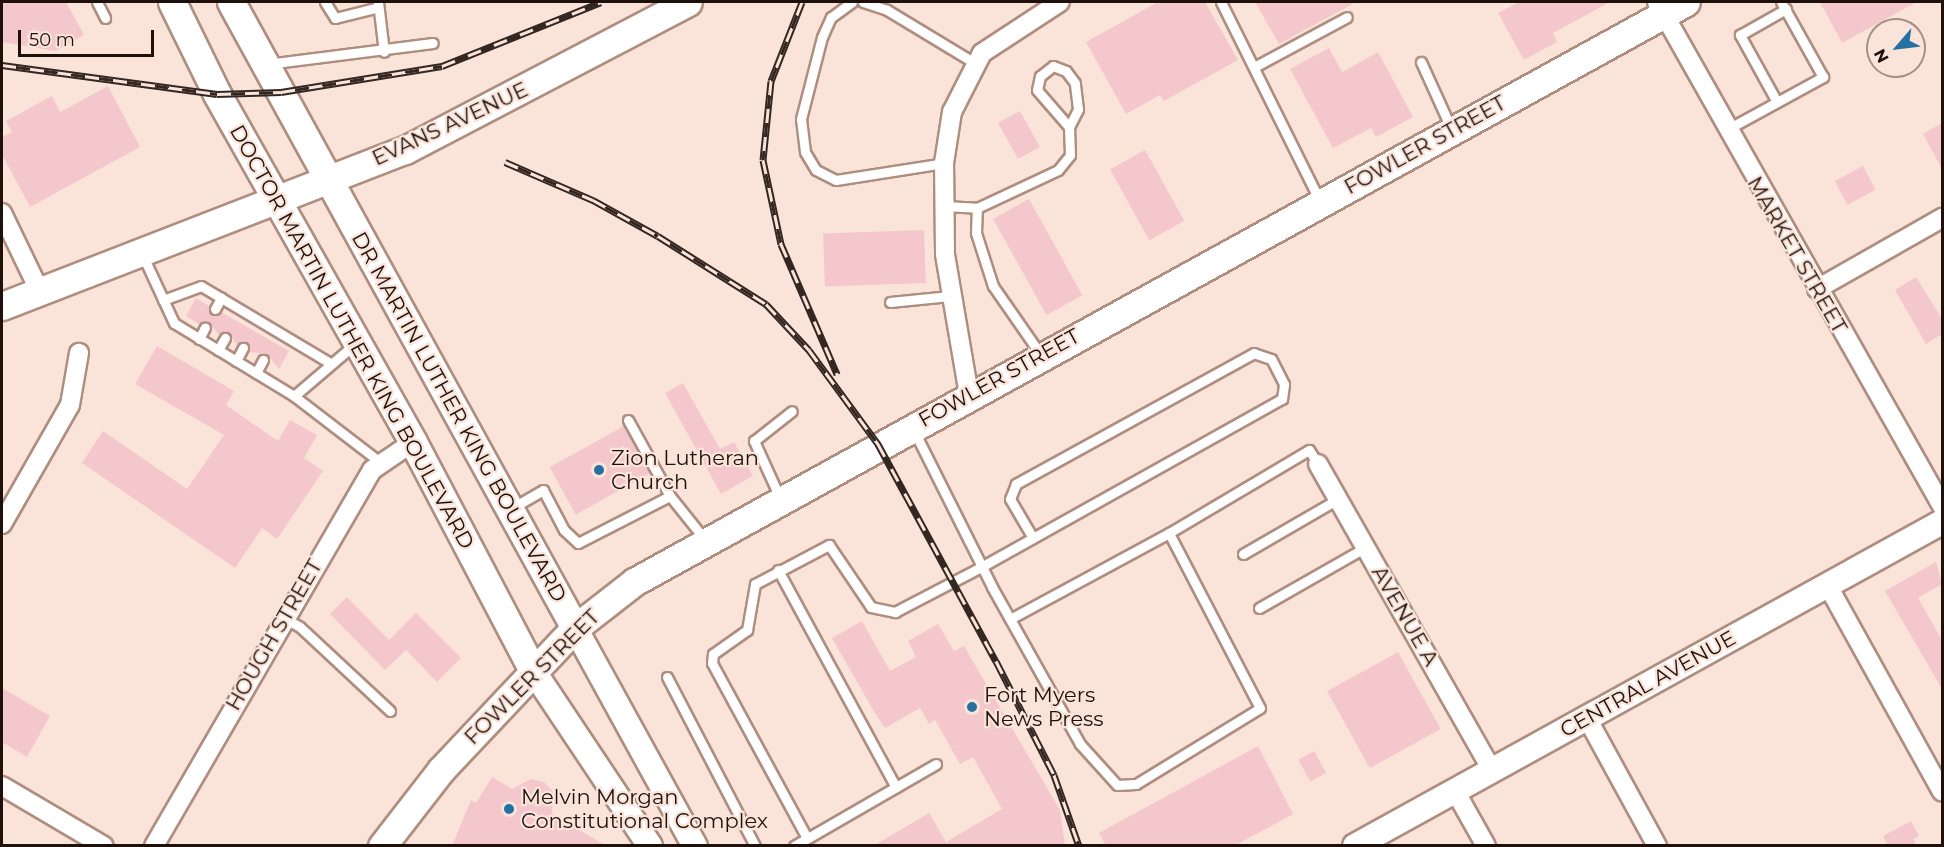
<!DOCTYPE html>
<style>
body{margin:0}
#map{position:relative;width:1944px;height:847px;overflow:hidden;background:#fae4da;font-family:Montserrat,sans-serif}
div>[style]{position:absolute}
[style*='--x']{left:calc(var(--x)*1px);top:calc(var(--y)*1px);width:calc(var(--w)*1px);rotate:calc(var(--a)*1deg)}
.building>*{inset:0;background:#f3c7cb;transform-origin:0 0}
.roads{filter:drop-shadow(2px 0 #af8d7f) drop-shadow(-2px 0 #af8d7f) drop-shadow(0 2px #af8d7f) drop-shadow(0 -2px #af8d7f)}
.lane>*{height:9px;margin:-4.5px;padding:0 4.5px;transform-origin:4.5px;border-radius:4.5px;background:#fff}
.street>*{height:18px;margin:-9px;padding:0 9px;transform-origin:9px;border-radius:9px;background:#fff}
.secondary>*{height:24px;margin:-12px;padding:0 12px;transform-origin:12px;border-radius:12px;background:#fff}
.primary>*{height:27px;margin:-13.5px;padding:0 13.5px;transform-origin:13.5px;border-radius:13.5px;background:#fff}
.rail>*{height:7px;margin-top:-3.5px;transform-origin:0;background:repeating-linear-gradient(90deg,#fae4da 0 14px,#342621 0 28px);box-sizing:border-box;border-block:2px solid #342621}
.dots>*{width:16px;height:16px;translate:-50% -50%;box-sizing:border-box;border:3px solid #fae4da;border-radius:50%}
span{translate:-50% -50%;white-space:nowrap;text-align:center;line-height:1.15;-webkit-text-stroke:4.5px #fae4da;paint-order:stroke}
.street-label{font-size:21px;color:#1e110c}
.poi-label{font-size:21px;color:#1e110c}
.left{translate:0 -50%;text-align:left}
.frame{position:absolute;inset:0;border:3px solid #1e110c;pointer-events:none}
.north{position:absolute;left:1866px;top:18px;width:60px;height:60px;box-sizing:border-box;background:#fae4da;border:2px solid #a29088;border-radius:50%;rotate:242deg;font-size:16px;font-weight:700;line-height:24px;text-align:center;color:#1e110c}
.north::after{content:'';display:block;margin:auto;width:21px;height:27px;background:#2470a3;clip-path:polygon(50% 0,100% 100%,50% 72%,0 100%)}
.scale{position:absolute;left:18px;top:30px;width:136px;height:27px;box-sizing:border-box;border:3px solid #1e110c;border-top:0;padding-left:8px;font-size:18px;line-height:21px;white-space:nowrap;color:#1e110c;-webkit-text-stroke:4px #fae4da;paint-order:stroke}
</style>
<div id="map">
<div class="building">
<div style="clip-path:polygon(2px 2px,66px 2px,84px 35px,55px 51px,2px 42px)"></div>
<div style="clip-path:polygon(1158px 2px,1205px 2px,1238px 60px,1164px 101px,1160px 95px,1126px 114px,1086px 42px)"></div>
<div style="clip-path:polygon(1255px 2px,1356px 2px,1279px 44px)"></div>
<div style="clip-path:polygon(1519px 2px,1610px 2px,1553px 33px,1557px 42px,1524px 60px,1498px 13px)"></div>
<div style="clip-path:polygon(1820px 2px,1917px 2px,1842px 43px)"></div>
<div style="clip-path:polygon(1329px 48px,1342px 72px,1378px 52px,1413px 117px,1376px 137px,1371px 128px,1333px 148px,1290px 69px)"></div>
<div style="clip-path:polygon(108px 86px,140px 147px,30px 207px,2px 154px,2px 137px,12px 132px,6px 121px,52px 96px,60px 112px)"></div>
<div style="left:1020px;top:111px;width:41px;height:25px;rotate:61deg"></div>
<div style="clip-path:polygon(1942px 123px,1942px 169px,1923px 134px)"></div>
<div style="left:1145px;top:150px;width:81px;height:40px;rotate:61deg"></div>
<div style="left:1863px;top:166px;width:27px;height:32px;rotate:62deg"></div>
<div style="left:1029px;top:199px;width:110px;height:41px;rotate:61deg"></div>
<div style="left:924px;top:230px;width:53px;height:101px;rotate:88deg"></div>
<div style="clip-path:polygon(1916px 277px,1942px 319px,1942px 334px,1926px 344px,1895px 290px)"></div>
<div style="clip-path:polygon(196px 298px,209px 306px,211px 315px,221px 312px,289px 351px,279px 369px,267px 354px,249px 352px,247px 342px,237px 345px,228px 332px,219px 335px,208px 321px,199px 324px,186px 316px)"></div>
<div style="clip-path:polygon(157px 346px,234px 391px,226px 405px,278px 441px,290px 420px,317px 435px,304px 458px,323px 471px,277px 539px,262px 528px,235px 568px,82px 463px,103px 431px,187px 489px,224px 435px,135px 384px)"></div>
<div style="clip-path:polygon(683px 383px,720px 449px,734px 442px,753px 476px,721px 494px,665px 393px)"></div>
<div style="left:624px;top:426px;width:54px;height:85px;rotate:61deg"></div>
<div style="clip-path:polygon(1936px 562px,1942px 584px,1918px 598px,1942px 640px,1942px 689px,1885px 591px)"></div>
<div style="clip-path:polygon(347px 597px,389px 640px,416px 613px,461px 658px,437px 682px,406px 650px,385px 670px,330px 614px)"></div>
<div style="clip-path:polygon(862px 621px,890px 671px,916px 657px,908px 641px,938px 624px,954px 651px,964px 646px,1060px 810px,1065px 846px,873px 846px,929px 813px,946px 842px,1002px 809px,973px 757px,960px 764px,935px 720px,929px 724px,920px 708px,885px 728px,876px 715px,832px 638px)"></div>
<div style="left:1398px;top:652px;width:88px;height:81px;rotate:61deg"></div>
<div style="clip-path:polygon(2px 688px,50px 716px,27px 757px,2px 742px)"></div>
<div style="clip-path:polygon(1258px 746px,1293px 814px,1234px 846px,1106px 846px,1099px 833px)"></div>
<div style="left:1314px;top:751px;width:25px;height:18px;rotate:61deg"></div>
<div style="clip-path:polygon(492px 777px,512px 789px,531px 779px,544px 782px,553px 792px,552px 813px,606px 846px,452px 846px,471px 800px,476px 803px)"></div>
<div style="clip-path:polygon(1911px 821px,1919px 836px,1913px 839px,1917px 846px,1888px 846px,1883px 836px)"></div>
</div>
<div class="roads">
<div class="lane">
<div style="--x:97;--y:2;--w:18;--a:63"></div>
<div style="--x:325;--y:2;--w:19;--a:58"></div>
<div style="--x:335;--y:18;--w:41;--a:-14"></div>
<div style="--x:378;--y:2;--w:50;--a:83.2"></div>
<div style="--x:852;--y:2;--w:26;--a:144"></div>
<div style="--x:831;--y:17;--w:22;--a:114"></div>
<div style="--x:822;--y:37;--w:85;--a:104.4"></div>
<div style="--x:801;--y:119;--w:33;--a:83"></div>
<div style="--x:805;--y:152;--w:21;--a:59"></div>
<div style="--x:816;--y:170;--w:22;--a:27"></div>
<div style="--x:836;--y:180;--w:109;--a:-8.9"></div>
<div style="--x:863;--y:2;--w:25;--a:18"></div>
<div style="--x:887;--y:10;--w:103;--a:31.1"></div>
<div style="--x:1221;--y:2;--w:222;--a:63.6"></div>
<div style="--x:1421;--y:62;--w:72;--a:65.6"></div>
<div style="--x:267;--y:64;--w:167;--a:-7.2"></div>
<div style="--x:1256;--y:66;--w:103;--a:-28.3"></div>
<div style="--x:1777;--y:102;--w:77;--a:-118.9"></div>
<div style="--x:1740;--y:35;--w:53;--a:-29.5"></div>
<div style="--x:1726;--y:130;--w:111;--a:-28.7"></div>
<div style="--x:1823;--y:77;--w:86;--a:-119.2"></div>
<div style="--x:944;--y:206;--w:33;--a:3"></div>
<div style="--x:142;--y:254;--w:76;--a:65.1"></div>
<div style="--x:174;--y:323;--w:140;--a:31.3"></div>
<div style="--x:294;--y:396;--w:82;--a:-40.5"></div>
<div style="--x:163;--y:300;--w:40;--a:-20.2"></div>
<div style="--x:201;--y:286;--w:150;--a:30.8"></div>
<div style="--x:890;--y:302;--w:60;--a:-5.7"></div>
<div style="--x:215;--y:309;--w:13;--a:-61"></div>
<div style="--x:199;--y:339;--w:13;--a:-63"></div>
<div style="--x:218;--y:350;--w:14;--a:-60"></div>
<div style="--x:1041;--y:355;--w:84;--a:-124.8"></div>
<div style="--x:993;--y:286;--w:56;--a:-107.8"></div>
<div style="--x:976;--y:233;--w:25;--a:-88"></div>
<div style="--x:977;--y:208;--w:89;--a:-25.1"></div>
<div style="--x:1058;--y:170;--w:19;--a:-51"></div>
<div style="--x:1070;--y:155;--w:28;--a:-92"></div>
<div style="--x:1069;--y:127;--w:20;--a:-63"></div>
<div style="--x:1078;--y:109;--w:26;--a:-97"></div>
<div style="--x:1075;--y:83;--w:15;--a:-127"></div>
<div style="--x:1066;--y:71;--w:14;--a:-159"></div>
<div style="--x:1053;--y:66;--w:16;--a:142"></div>
<div style="--x:1040;--y:76;--w:14;--a:102"></div>
<div style="--x:1037;--y:90;--w:49;--a:49.1"></div>
<div style="--x:236;--y:361;--w:15;--a:-62"></div>
<div style="--x:256;--y:373;--w:15;--a:-62"></div>
<div style="--x:294;--y:396;--w:108;--a:37.5"></div>
<div style="--x:628;--y:420;--w:87;--a:61.1"></div>
<div style="--x:914;--y:431;--w:174;--a:63.4"></div>
<div style="--x:992;--y:587;--w:180;--a:60.7"></div>
<div style="--x:1080;--y:744;--w:55;--a:47.9"></div>
<div style="--x:1117;--y:785;--w:19;--a:-3"></div>
<div style="--x:1136;--y:784;--w:145;--a:-31.5"></div>
<div style="--x:1260;--y:708;--w:197;--a:-117.5"></div>
<div style="--x:1169;--y:533;--w:163;--a:-30.7"></div>
<div style="--x:1309;--y:450;--w:17;--a:57"></div>
<div style="--x:780;--y:498;--w:63;--a:-114.5"></div>
<div style="--x:754;--y:441;--w:48;--a:-38.3"></div>
<div style="--x:512;--y:508;--w:36;--a:-30"></div>
<div style="--x:543;--y:490;--w:45;--a:62.3"></div>
<div style="--x:564;--y:530;--w:19;--a:43"></div>
<div style="--x:578;--y:543;--w:103;--a:-27.1"></div>
<div style="--x:670;--y:496;--w:58;--a:51.3"></div>
<div style="--x:1243;--y:554;--w:110;--a:-30.1"></div>
<div style="--x:778;--y:570;--w:247;--a:61.5"></div>
<div style="--x:1259;--y:608;--w:123;--a:-29.7"></div>
<div style="--x:284;--y:618;--w:18;--a:29"></div>
<div style="--x:300;--y:627;--w:123;--a:43"></div>
<div style="--x:1010;--y:619;--w:181;--a:-28.4"></div>
<div style="--x:667;--y:677;--w:191;--a:62.5"></div>
<div style="--x:807;--y:838;--w:199;--a:-118.5"></div>
<div style="--x:712;--y:663;--w:9;--a:-84"></div>
<div style="--x:713;--y:654;--w:42;--a:-35.2"></div>
<div style="--x:747;--y:630;--w:47;--a:-80.1"></div>
<div style="--x:755;--y:584;--w:84;--a:-27.8"></div>
<div style="--x:829;--y:545;--w:75;--a:55.9"></div>
<div style="--x:871;--y:607;--w:25;--a:12"></div>
<div style="--x:895;--y:612;--w:97;--a:-27.6"></div>
<div style="--x:981;--y:567;--w:345;--a:-29.2"></div>
<div style="--x:1282;--y:399;--w:15;--a:-82"></div>
<div style="--x:1284;--y:384;--w:28;--a:-117"></div>
<div style="--x:1271;--y:359;--w:18;--a:-161"></div>
<div style="--x:1254;--y:353;--w:272;--a:151.2"></div>
<div style="--x:1016;--y:484;--w:16;--a:112"></div>
<div style="--x:1010;--y:499;--w:45;--a:59.5"></div>
<div style="--x:794;--y:846;--w:164;--a:-30"></div>
</div>
<div class="street">
<div style="--x:1657;--y:2;--w:579;--a:60.51"></div>
<div style="--x:2;--y:213;--w:85;--a:64.3"></div>
<div style="--x:1817;--y:289;--w:144;--a:-29.6"></div>
<div style="--x:969;--y:395;--w:143;--a:-99.7"></div>
<div style="--x:945;--y:254;--w:91;--a:-90.6"></div>
<div style="--x:944;--y:163;--w:52;--a:-81.1"></div>
<div style="--x:952;--y:112;--w:66;--a:-63"></div>
<div style="--x:982;--y:53;--w:93;--a:-33.2"></div>
<div style="--x:1318;--y:464;--w:350;--a:60.4"></div>
<div style="--x:2;--y:524;--w:137;--a:-60.3"></div>
<div style="--x:70;--y:405;--w:53;--a:-80.2"></div>
<div style="--x:1828;--y:586;--w:235;--a:61"></div>
<div style="--x:1587;--y:718;--w:146;--a:61.3"></div>
<div style="--x:2;--y:786;--w:118;--a:30.5"></div>
<div style="--x:1454;--y:789;--w:65;--a:60.7"></div>
<div style="--x:154;--y:846;--w:435;--a:-59.9"></div>
<div style="--x:372;--y:470;--w:50;--a:-34.3"></div>
</div>
<div class="secondary">
<div style="--x:575;--y:628;--w:249;--a:61.2"></div>
<div style="--x:534;--y:672;--w:209;--a:56.3"></div>
<div style="--x:1355;--y:846;--w:670;--a:-28.9"></div>
</div>
<div class="primary">
<div style="--x:172;--y:2;--w:102;--a:63.9"></div>
<div style="--x:217;--y:94;--w:399;--a:60.6"></div>
<div style="--x:413;--y:442;--w:260;--a:62.3"></div>
<div style="--x:231;--y:2;--w:714;--a:61.21"></div>
<div style="--x:2;--y:306;--w:432;--a:-21.2"></div>
<div style="--x:405;--y:150;--w:319;--a:-27.6"></div>
<div style="--x:382;--y:846;--w:96;--a:-52.2"></div>
<div style="--x:441;--y:770;--w:195;--a:-46.7"></div>
<div style="--x:575;--y:628;--w:75;--a:-37.9"></div>
<div style="--x:634;--y:582;--w:1201;--a:-28.87"></div>
</div>
</div>
<div class="rail">
<div style="--x:802;--y:2;--w:85;--a:111.4"></div>
<div style="--x:771;--y:81;--w:79;--a:95.8"></div>
<div style="--x:763;--y:160;--w:86;--a:77.9"></div>
<div style="--x:781;--y:244;--w:142;--a:66.7"></div>
<div style="--x:2;--y:65;--w:217;--a:7.7"></div>
<div style="--x:217;--y:94;--w:64;--a:-1.8"></div>
<div style="--x:281;--y:92;--w:163;--a:-9.2"></div>
<div style="--x:442;--y:66;--w:171;--a:-21.9"></div>
<div style="--x:505;--y:162;--w:96;--a:23.4"></div>
<div style="--x:593;--y:200;--w:74;--a:29"></div>
<div style="--x:658;--y:236;--w:128;--a:32.2"></div>
<div style="--x:766;--y:304;--w:63;--a:46.9"></div>
<div style="--x:809;--y:350;--w:117;--a:53.7"></div>
<div style="--x:878;--y:444;--w:247;--a:61.5"></div>
<div style="--x:996;--y:661;--w:128;--a:63"></div>
<div style="--x:1054;--y:775;--w:75;--a:70.6"></div>
</div>
<div class="dots">
<div style="left:599px;top:470px;background:#2470a3"></div>
<div style="left:972px;top:707px;background:#2470a3"></div>
<div style="left:509px;top:809px;background:#2470a3"></div>
</div>
<div class="street-label">
<span style="left:450px;top:124px;rotate:-25deg">EVANS AVENUE</span>
<span style="left:1425px;top:145px;rotate:-29deg">FOWLER STREET</span>
<span style="left:1797px;top:255px;rotate:60deg">MARKET STREET</span>
<span style="left:352px;top:337px;rotate:61deg">DOCTOR MARTIN LUTHER KING BOULEVARD</span>
<span style="left:999px;top:378px;rotate:-29deg">FOWLER STREET</span>
<span style="left:459px;top:417px;rotate:61deg">DR MARTIN LUTHER KING BOULEVARD</span>
<span style="left:1405px;top:616px;rotate:60deg">AVENUE A</span>
<span style="left:274px;top:635px;rotate:-60deg">HOUGH STREET</span>
<span style="left:532px;top:677px;rotate:-45deg">FOWLER STREET</span>
<span style="left:1648px;top:684px;rotate:-29deg">CENTRAL AVENUE</span>
</div>
<div class="poi-label">
<span class="left" style="left:611px;top:470px">Zion Lutheran<br>Church</span>
<span class="left" style="left:984px;top:707px">Fort Myers<br>News Press</span>
<span class="left" style="left:521px;top:809px">Melvin Morgan<br>Constitutional Complex</span>
</div>
<div class="frame"></div>
<div class="north">N</div>
<div class="scale">50 m</div>
</div>
